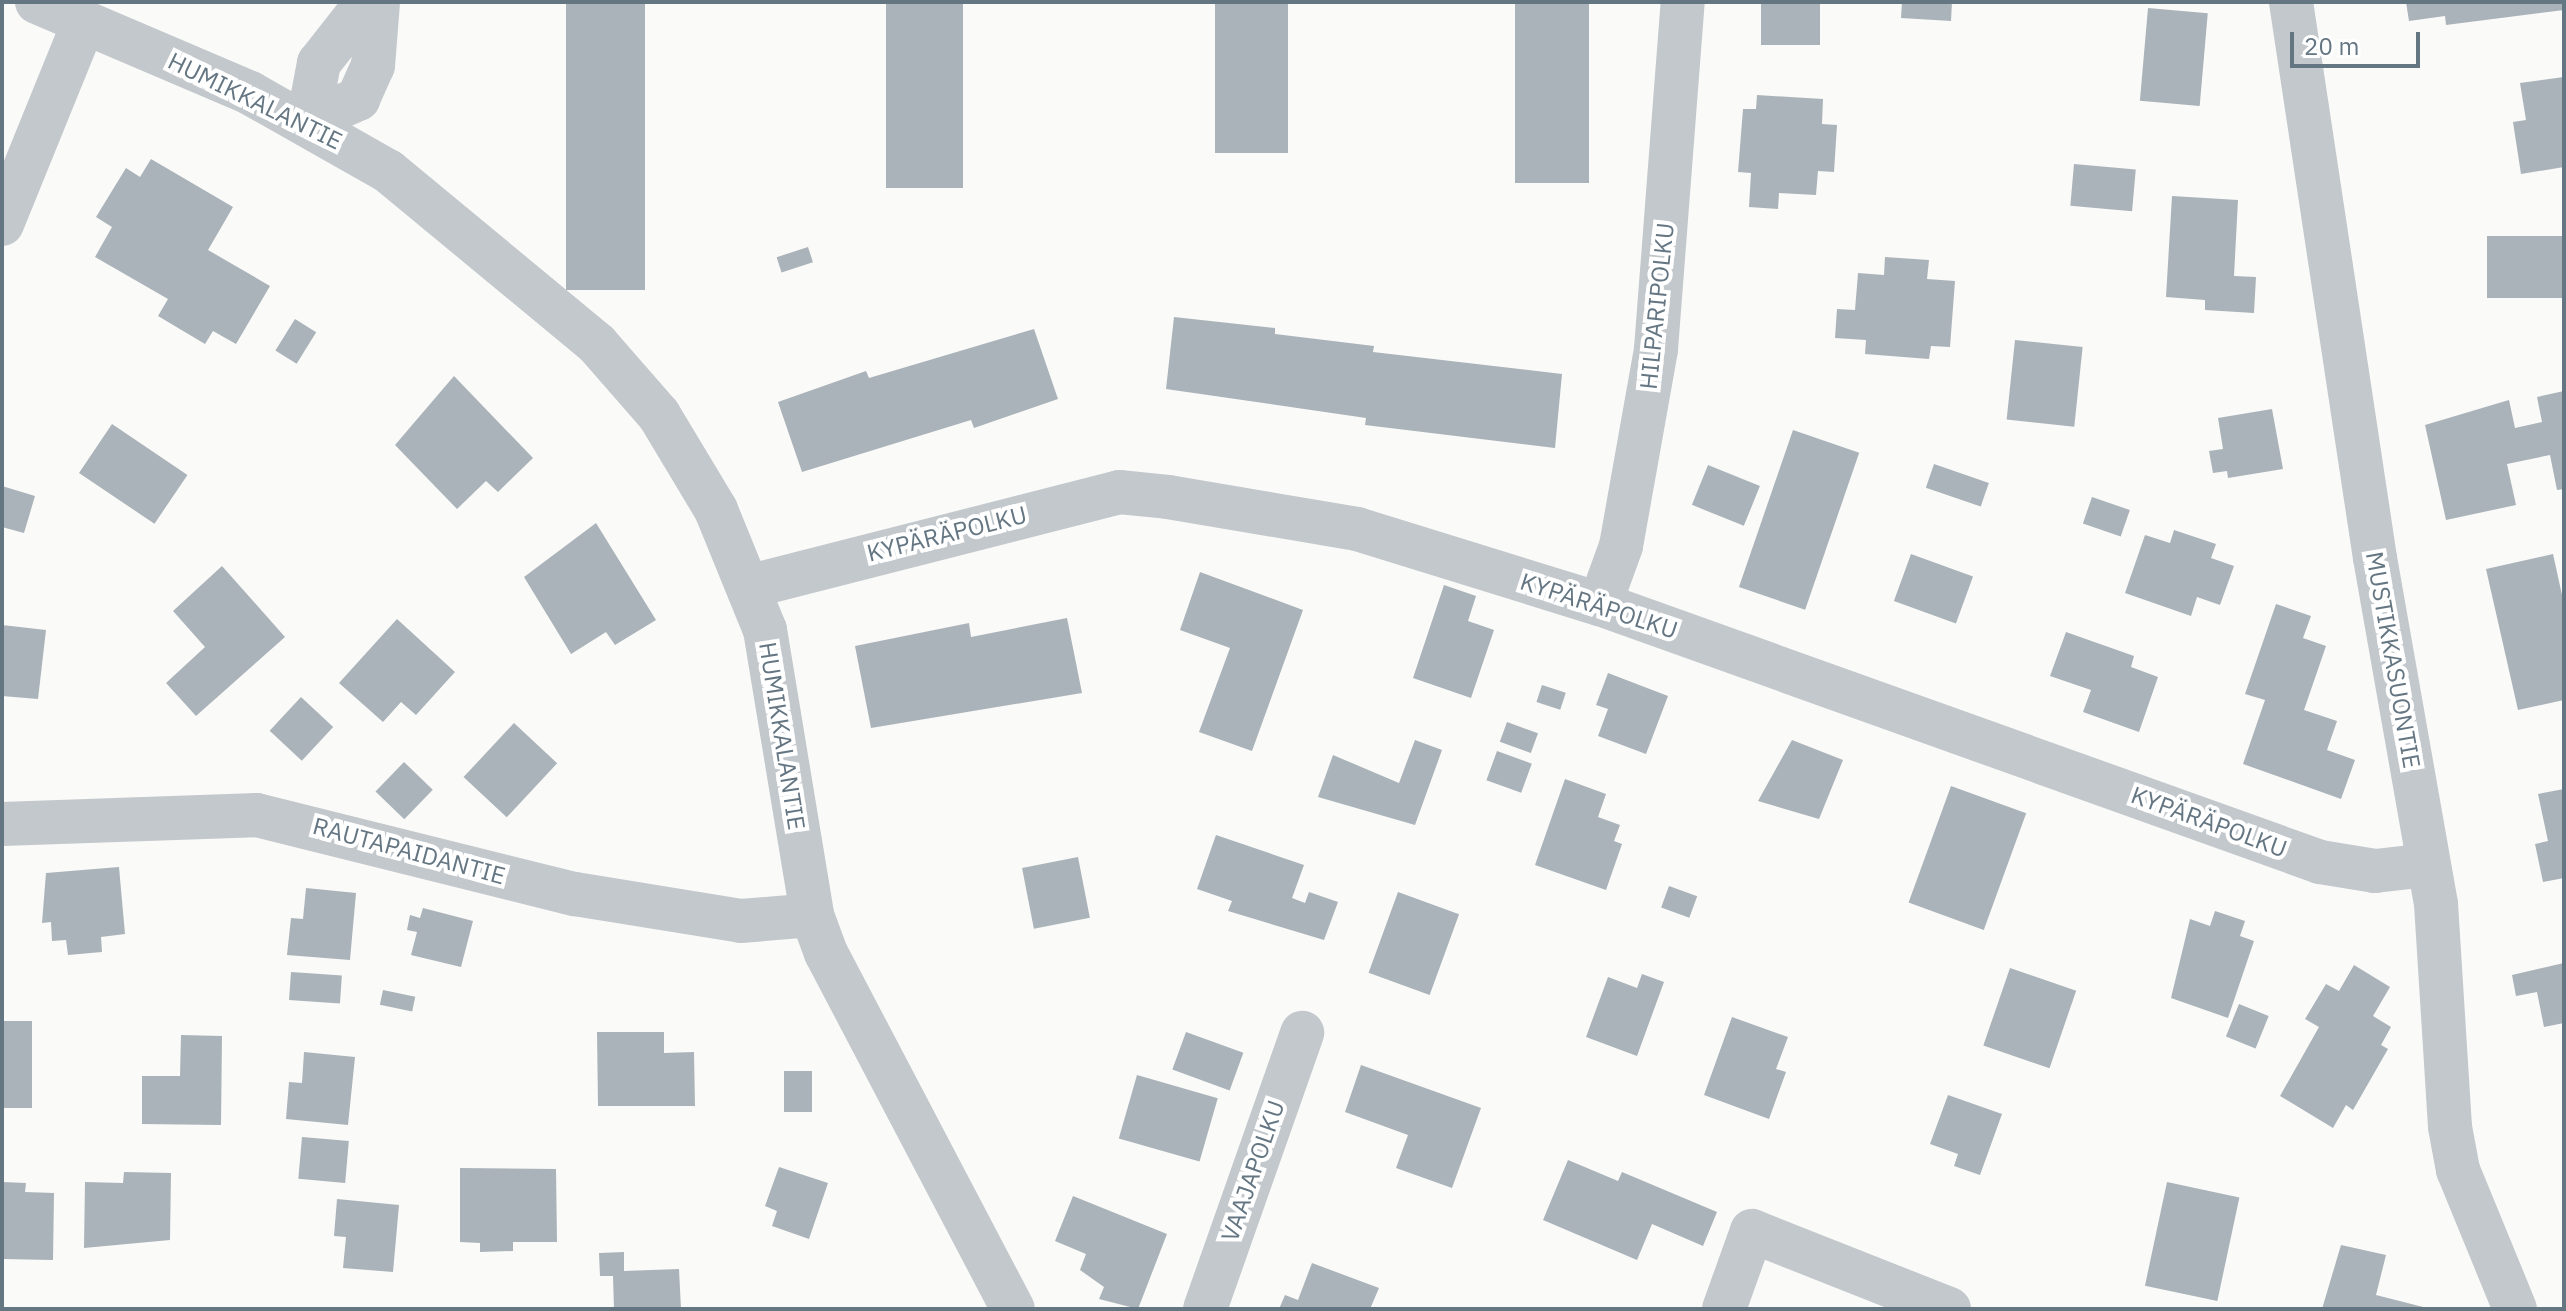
<!DOCTYPE html>
<meta charset="utf-8">
<style>
body{margin:0}
#map{position:relative;width:2566px;height:1311px;overflow:hidden;background:#fafaf8;font-family:"IBM Plex Sans",sans-serif}
div>[style]{position:absolute}
[style*='--x']{left:calc(var(--x)*1px);top:calc(var(--y)*1px);width:calc(var(--w)*1px);rotate:calc(var(--a)*1deg)}
.building>*{inset:0;background:#aab3b9;transform-origin:0 0}
.minor>*{height:44px;margin:-22px;padding:0 22px;transform-origin:22px;border-radius:22px;background:#c3c8cc}
span{translate:-50% -50%;white-space:nowrap;text-align:center;line-height:1.15;-webkit-text-stroke:8px #fff;paint-order:stroke}
.street-label{font-size:24px;color:#657683}
.frame{position:absolute;inset:0;border:4px solid #657683;pointer-events:none}
.scale{position:absolute;left:2290px;top:32px;width:130px;height:36px;box-sizing:border-box;border:4px solid #657683;border-top:0;padding-left:10px;font-size:24px;line-height:28px;white-space:nowrap;color:#657683;-webkit-text-stroke:6px #fff;paint-order:stroke}
</style>
<div id="map">
<div class="building">
<div style="left:566px;top:2px;width:79px;height:288px"></div>
<div style="left:886px;top:2px;width:77px;height:186px"></div>
<div style="left:1215px;top:2px;width:73px;height:151px"></div>
<div style="left:1515px;top:2px;width:74px;height:181px"></div>
<div style="left:1761px;top:2px;width:59px;height:43px"></div>
<div style="clip-path:polygon(1902px 2px,1952px 2px,1951px 21px,1901px 18px)"></div>
<div style="clip-path:polygon(2406px 2px,2564px 2px,2564px 10px,2446px 25px,2445px 16px,2409px 21px)"></div>
<div style="left:2148px;top:8px;width:60px;height:93px;rotate:5deg"></div>
<div style="clip-path:polygon(2564px 77px,2564px 167px,2521px 174px,2513px 122px,2526px 120px,2520px 83px)"></div>
<div style="clip-path:polygon(1757px 95px,1823px 99px,1822px 124px,1837px 125px,1834px 172px,1818px 171px,1816px 195px,1779px 193px,1778px 209px,1749px 207px,1751px 173px,1738px 172px,1743px 109px,1756px 109px)"></div>
<div style="clip-path:polygon(151px 159px,233px 207px,208px 250px,270px 286px,236px 344px,213px 331px,205px 344px,158px 316px,168px 299px,95px 257px,112px 227px,96px 217px,126px 168px,140px 177px)"></div>
<div style="left:2074px;top:164px;width:62px;height:42px;rotate:5deg"></div>
<div style="clip-path:polygon(2172px 196px,2238px 200px,2234px 276px,2256px 277px,2254px 313px,2205px 310px,2205px 300px,2166px 297px)"></div>
<div style="left:2564px;top:236px;width:62px;height:77px;rotate:90deg"></div>
<div style="left:808px;top:247px;width:16px;height:33px;rotate:72deg"></div>
<div style="clip-path:polygon(1885px 257px,1929px 260px,1927px 279px,1955px 281px,1950px 347px,1931px 346px,1929px 359px,1865px 354px,1866px 340px,1835px 338px,1837px 309px,1855px 310px,1858px 273px,1884px 275px)"></div>
<div style="clip-path:polygon(1174px 317px,1275px 328px,1275px 334px,1374px 346px,1373px 352px,1562px 374px,1555px 448px,1365px 425px,1366px 418px,1166px 389px)"></div>
<div style="left:295px;top:319px;width:25px;height:37px;rotate:32deg"></div>
<div style="clip-path:polygon(1034px 329px,1058px 399px,974px 428px,971px 420px,802px 472px,778px 402px,866px 371px,869px 378px)"></div>
<div style="left:2015px;top:340px;width:68px;height:80px;rotate:6deg"></div>
<div style="clip-path:polygon(454px 376px,533px 458px,498px 492px,486px 481px,457px 509px,395px 445px)"></div>
<div style="clip-path:polygon(2564px 391px,2564px 489px,2557px 490px,2550px 455px,2507px 464px,2516px 505px,2446px 520px,2425px 425px,2509px 400px,2515px 428px,2542px 422px,2537px 397px)"></div>
<div style="clip-path:polygon(2272px 409px,2283px 469px,2228px 478px,2227px 471px,2213px 473px,2209px 451px,2223px 449px,2218px 418px)"></div>
<div style="left:112px;top:424px;width:91px;height:59px;rotate:34deg"></div>
<div style="left:1793px;top:430px;width:70px;height:166px;rotate:19deg"></div>
<div style="left:1934px;top:464px;width:58px;height:25px;rotate:19deg"></div>
<div style="left:1708px;top:465px;width:56px;height:43px;rotate:22deg"></div>
<div style="clip-path:polygon(2px 486px,35px 496px,24px 533px,2px 527px)"></div>
<div style="left:2092px;top:497px;width:40px;height:28px;rotate:19deg"></div>
<div style="clip-path:polygon(596px 523px,656px 620px,615px 645px,606px 632px,571px 654px,524px 577px)"></div>
<div style="clip-path:polygon(2174px 530px,2216px 544px,2211px 558px,2234px 566px,2220px 605px,2197px 597px,2191px 616px,2125px 593px,2145px 535px,2170px 543px)"></div>
<div style="left:1911px;top:554px;width:66px;height:50px;rotate:20deg"></div>
<div style="clip-path:polygon(2553px 554px,2564px 604px,2564px 700px,2518px 710px,2486px 569px)"></div>
<div style="clip-path:polygon(222px 566px,285px 637px,196px 716px,166px 683px,205px 647px,173px 611px)"></div>
<div style="clip-path:polygon(1200px 572px,1303px 610px,1252px 751px,1199px 732px,1230px 648px,1180px 630px)"></div>
<div style="clip-path:polygon(1444px 585px,1476px 596px,1468px 621px,1494px 630px,1471px 698px,1413px 678px)"></div>
<div style="clip-path:polygon(2276px 604px,2311px 616px,2303px 638px,2326px 646px,2304px 710px,2337px 721px,2327px 750px,2355px 760px,2341px 799px,2243px 764px,2265px 700px,2245px 694px)"></div>
<div style="clip-path:polygon(1067px 618px,1082px 693px,871px 728px,855px 646px,969px 623px,971px 637px)"></div>
<div style="clip-path:polygon(397px 619px,455px 672px,416px 715px,401px 702px,383px 722px,339px 683px)"></div>
<div style="clip-path:polygon(2px 625px,46px 630px,38px 699px,2px 696px)"></div>
<div style="clip-path:polygon(2066px 632px,2134px 656px,2131px 667px,2158px 677px,2139px 732px,2083px 712px,2091px 690px,2050px 676px)"></div>
<div style="clip-path:polygon(1608px 673px,1668px 696px,1646px 754px,1598px 736px,1608px 709px,1596px 705px)"></div>
<div style="left:1542px;top:685px;width:25px;height:18px;rotate:18deg"></div>
<div style="left:301px;top:697px;width:44px;height:46px;rotate:43deg"></div>
<div style="left:1507px;top:722px;width:33px;height:21px;rotate:20deg"></div>
<div style="left:514px;top:723px;width:59px;height:74px;rotate:43deg"></div>
<div style="clip-path:polygon(1415px 740px,1442px 750px,1415px 825px,1318px 797px,1333px 755px,1399px 783px)"></div>
<div style="clip-path:polygon(1792px 740px,1843px 760px,1819px 819px,1758px 801px)"></div>
<div style="left:1497px;top:751px;width:37px;height:31px;rotate:20deg"></div>
<div style="left:404px;top:762px;width:40px;height:41px;rotate:44deg"></div>
<div style="clip-path:polygon(1565px 779px,1606px 794px,1598px 817px,1620px 825px,1614px 841px,1622px 844px,1606px 890px,1535px 865px)"></div>
<div style="left:1951px;top:786px;width:80px;height:124px;rotate:20deg"></div>
<div style="clip-path:polygon(2564px 789px,2564px 878px,2543px 882px,2535px 844px,2548px 841px,2538px 794px)"></div>
<div style="clip-path:polygon(1216px 835px,1304px 865px,1292px 898px,1305px 903px,1309px 892px,1338px 902px,1324px 940px,1228px 911px,1232px 901px,1197px 889px)"></div>
<div style="left:1078px;top:857px;width:62px;height:57px;rotate:79deg"></div>
<div style="clip-path:polygon(119px 867px,125px 934px,101px 937px,102px 952px,68px 955px,66px 940px,52px 941px,51px 922px,42px 923px,46px 873px)"></div>
<div style="left:1669px;top:886px;width:30px;height:23px;rotate:20deg"></div>
<div style="clip-path:polygon(306px 888px,356px 893px,350px 960px,287px 955px,291px 918px,303px 919px)"></div>
<div style="left:1398px;top:892px;width:65px;height:86px;rotate:20deg"></div>
<div style="clip-path:polygon(423px 908px,473px 921px,461px 967px,411px 955px,417px 932px,407px 930px,410px 915px,420px 918px)"></div>
<div style="clip-path:polygon(2215px 911px,2245px 921px,2240px 936px,2254px 941px,2228px 1018px,2171px 998px,2190px 919px,2210px 926px)"></div>
<div style="clip-path:polygon(2564px 963px,2564px 1023px,2544px 1027px,2537px 992px,2516px 996px,2512px 975px)"></div>
<div style="clip-path:polygon(2354px 965px,2390px 987px,2373px 1016px,2391px 1027px,2381px 1045px,2388px 1049px,2353px 1110px,2346px 1105px,2333px 1128px,2280px 1096px,2319px 1027px,2305px 1019px,2326px 984px,2339px 991px)"></div>
<div style="left:2010px;top:968px;width:70px;height:82px;rotate:19deg"></div>
<div style="left:291px;top:972px;width:51px;height:28px;rotate:4deg"></div>
<div style="clip-path:polygon(1642px 974px,1664px 982px,1637px 1056px,1586px 1037px,1608px 977px,1637px 988px)"></div>
<div style="left:383px;top:990px;width:33px;height:15px;rotate:12deg"></div>
<div style="left:2239px;top:1004px;width:32px;height:35px;rotate:22deg"></div>
<div style="clip-path:polygon(1732px 1017px,1788px 1037px,1776px 1069px,1786px 1072px,1769px 1119px,1704px 1095px)"></div>
<div style="left:2px;top:1021px;width:30px;height:87px"></div>
<div style="clip-path:polygon(597px 1032px,664px 1032px,664px 1053px,694px 1052px,695px 1106px,598px 1106px)"></div>
<div style="left:1186px;top:1032px;width:61px;height:40px;rotate:20deg"></div>
<div style="clip-path:polygon(181px 1035px,222px 1036px,221px 1125px,142px 1124px,142px 1076px,180px 1076px)"></div>
<div style="clip-path:polygon(304px 1052px,355px 1057px,348px 1125px,286px 1119px,289px 1082px,302px 1083px)"></div>
<div style="clip-path:polygon(1361px 1065px,1481px 1108px,1452px 1188px,1396px 1168px,1408px 1135px,1345px 1112px)"></div>
<div style="left:784px;top:1071px;width:28px;height:41px"></div>
<div style="left:1137px;top:1075px;width:84px;height:66px;rotate:16deg"></div>
<div style="clip-path:polygon(1948px 1095px,2002px 1114px,1980px 1175px,1954px 1166px,1958px 1154px,1930px 1144px)"></div>
<div style="left:302px;top:1137px;width:47px;height:42px;rotate:5deg"></div>
<div style="clip-path:polygon(1568px 1160px,1618px 1181px,1622px 1172px,1717px 1212px,1703px 1246px,1652px 1224px,1637px 1260px,1543px 1220px)"></div>
<div style="clip-path:polygon(779px 1167px,828px 1183px,809px 1239px,772px 1226px,777px 1211px,765px 1206px)"></div>
<div style="clip-path:polygon(460px 1168px,556px 1169px,557px 1242px,513px 1242px,513px 1251px,480px 1252px,480px 1243px,460px 1242px)"></div>
<div style="clip-path:polygon(124px 1172px,171px 1173px,170px 1240px,84px 1248px,85px 1182px,123px 1183px)"></div>
<div style="clip-path:polygon(2px 1182px,26px 1183px,25px 1192px,54px 1193px,53px 1260px,2px 1259px)"></div>
<div style="left:2167px;top:1182px;width:74px;height:106px;rotate:12deg"></div>
<div style="clip-path:polygon(1073px 1196px,1167px 1234px,1138px 1309px,1099px 1299px,1104px 1287px,1080px 1270px,1086px 1254px,1055px 1241px)"></div>
<div style="clip-path:polygon(337px 1199px,399px 1205px,393px 1272px,343px 1268px,346px 1237px,334px 1236px)"></div>
<div style="clip-path:polygon(2341px 1245px,2386px 1255px,2376px 1295px,2431px 1309px,2322px 1309px)"></div>
<div style="clip-path:polygon(624px 1252px,624px 1271px,679px 1269px,681px 1309px,614px 1309px,613px 1276px,600px 1276px,599px 1253px)"></div>
<div style="clip-path:polygon(1312px 1263px,1379px 1288px,1370px 1309px,1279px 1309px,1285px 1295px,1298px 1300px)"></div>
</div>
<div class="minor">
<div style="--x:37;--y:2;--w:232;--a:23.1"></div>
<div style="--x:250;--y:93;--w:159;--a:29.5"></div>
<div style="--x:388;--y:171;--w:271;--a:39.6"></div>
<div style="--x:597;--y:344;--w:94;--a:48.9"></div>
<div style="--x:659;--y:415;--w:111;--a:59"></div>
<div style="--x:716;--y:510;--w:130;--a:67.8"></div>
<div style="--x:765;--y:630;--w:289;--a:80.6"></div>
<div style="--x:812;--y:915;--w:40;--a:69.8"></div>
<div style="--x:826;--y:953;--w:402;--a:62.3"></div>
<div style="--x:2291;--y:2;--w:562;--a:81.41"></div>
<div style="--x:2375;--y:558;--w:351;--a:80"></div>
<div style="--x:2436;--y:904;--w:223;--a:86.4"></div>
<div style="--x:2450;--y:1127;--w:44;--a:79.5"></div>
<div style="--x:2458;--y:1170;--w:150;--a:67.7"></div>
<div style="--x:308;--y:121;--w:55;--a:-23.7"></div>
<div style="--x:358;--y:99;--w:36;--a:-66"></div>
<div style="--x:373;--y:66;--w:64;--a:-85.5"></div>
<div style="--x:308;--y:121;--w:59;--a:-79.3"></div>
<div style="--x:319;--y:63;--w:78;--a:-51.8"></div>
<div style="--x:2;--y:224;--w:218;--a:-67.9"></div>
<div style="--x:751;--y:586;--w:380;--a:-14.3"></div>
<div style="--x:1119;--y:492;--w:49;--a:5.8"></div>
<div style="--x:1168;--y:497;--w:192;--a:9.6"></div>
<div style="--x:1357;--y:529;--w:254;--a:17.2"></div>
<div style="--x:1600;--y:604;--w:765;--a:19.71"></div>
<div style="--x:2320;--y:862;--w:56;--a:9.3"></div>
<div style="--x:2375;--y:871;--w:53;--a:-6.5"></div>
<div style="--x:1600;--y:604;--w:62;--a:-70.1"></div>
<div style="--x:1621;--y:546;--w:200;--a:-79.9"></div>
<div style="--x:1656;--y:349;--w:348;--a:-85.6"></div>
<div style="--x:2;--y:824;--w:255;--a:-2"></div>
<div style="--x:257;--y:815;--w:328;--a:14"></div>
<div style="--x:575;--y:894;--w:168;--a:9.2"></div>
<div style="--x:741;--y:921;--w:71;--a:-4.8"></div>
<div style="--x:1205;--y:1309;--w:293;--a:-70.6"></div>
<div style="--x:1724;--y:1309;--w:83;--a:-70.3"></div>
<div style="--x:1752;--y:1231;--w:212;--a:21.6"></div>
</div>
<div class="street-label">
<span style="left:255px;top:101px;rotate:26deg">HUMIKKALANTIE</span>
<span style="left:1657px;top:306px;rotate:-84deg">HILPARIPOLKU</span>
<span style="left:947px;top:534px;rotate:-14deg">KYPÄRÄPOLKU</span>
<span style="left:1599px;top:606px;rotate:18deg">KYPÄRÄPOLKU</span>
<span style="left:2393px;top:660px;rotate:80deg">MUSTIKKASUONTIE</span>
<span style="left:782px;top:736px;rotate:81deg">HUMIKKALANTIE</span>
<span style="left:2209px;top:822px;rotate:20deg">KYPÄRÄPOLKU</span>
<span style="left:409px;top:851px;rotate:15deg">RAUTAPAIDANTIE</span>
<span style="left:1253px;top:1171px;rotate:-71deg">VAAJAPOLKU</span>
</div>
<div class="frame"></div>
<div class="scale">20 m</div>
</div>
